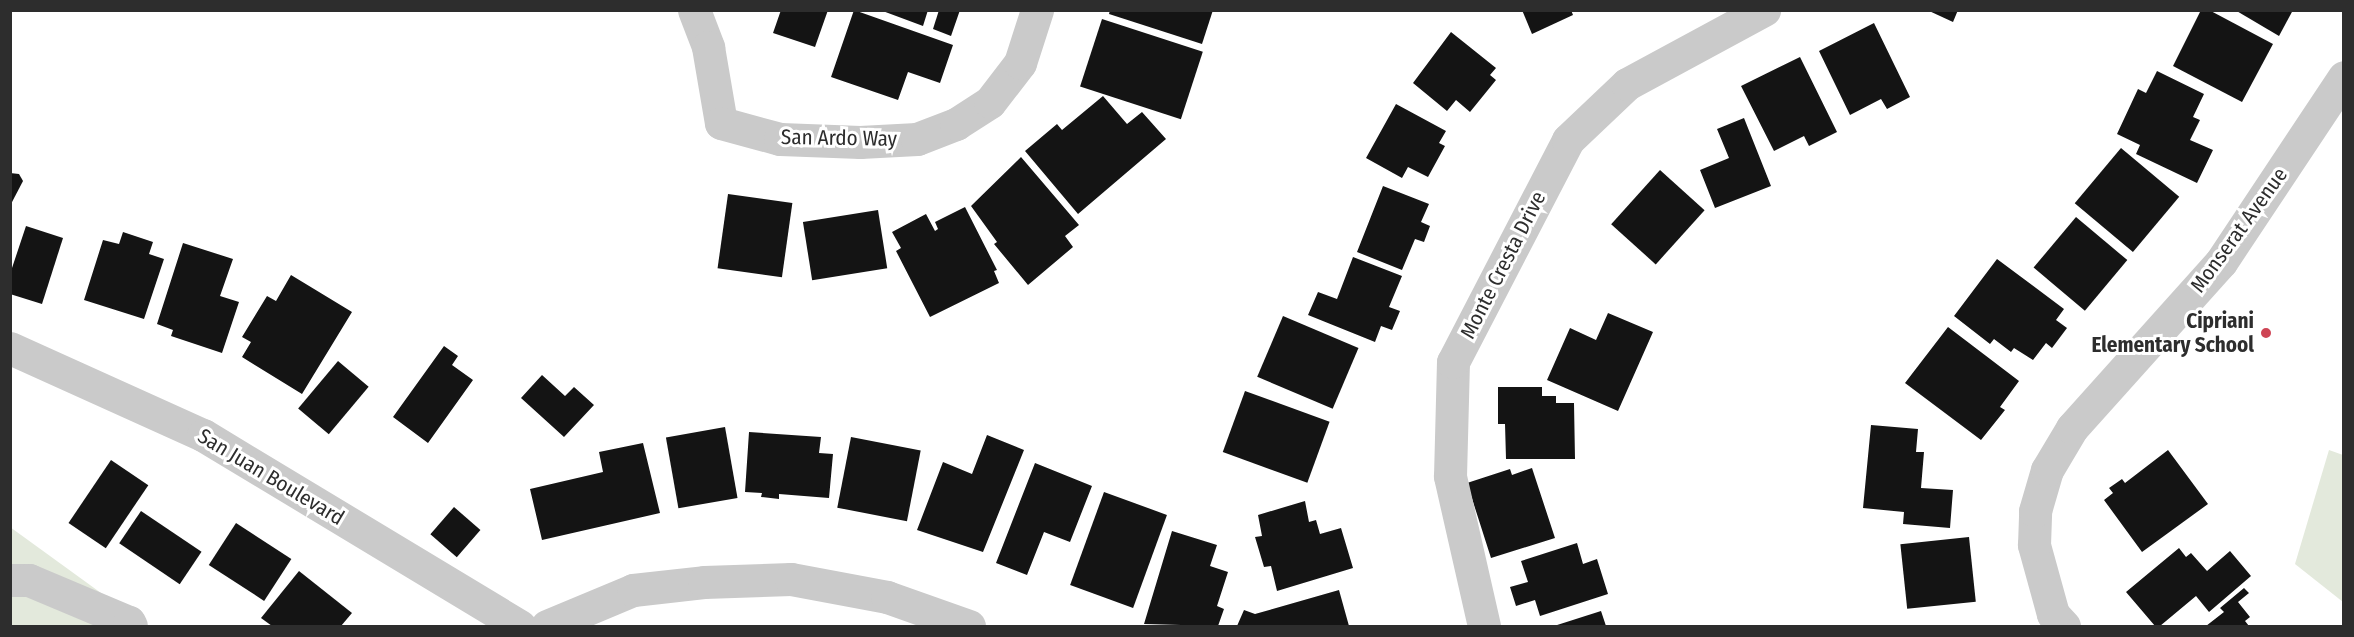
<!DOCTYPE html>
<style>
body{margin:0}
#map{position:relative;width:2354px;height:637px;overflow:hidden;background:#fff;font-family:"Fira Sans Condensed",sans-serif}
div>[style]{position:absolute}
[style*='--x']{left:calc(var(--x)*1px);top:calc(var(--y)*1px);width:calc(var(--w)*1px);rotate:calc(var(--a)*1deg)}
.green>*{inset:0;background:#e3e9dc}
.building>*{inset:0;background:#141414;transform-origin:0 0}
.minor>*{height:33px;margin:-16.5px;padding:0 16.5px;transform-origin:16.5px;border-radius:16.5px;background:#cacaca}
.dots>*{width:16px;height:16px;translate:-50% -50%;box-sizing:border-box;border:3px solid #fff;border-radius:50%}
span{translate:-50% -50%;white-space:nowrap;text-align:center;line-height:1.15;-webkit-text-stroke:6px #fff;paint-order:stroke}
.street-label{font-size:21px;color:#2d2d2d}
.poi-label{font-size:21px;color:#2d2d2d;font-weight:700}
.right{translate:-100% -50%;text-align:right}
.frame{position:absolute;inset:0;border:12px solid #2d2d2d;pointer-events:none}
</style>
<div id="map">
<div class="green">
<div style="clip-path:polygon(2329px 450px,2343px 455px,2343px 602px,2295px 564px)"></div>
<div style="clip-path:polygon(10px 527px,130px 614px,144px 626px,11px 626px)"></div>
</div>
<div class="building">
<div style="clip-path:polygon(781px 10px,828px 10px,815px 47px,773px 33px)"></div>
<div style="clip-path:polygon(854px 10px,953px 45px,940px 83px,908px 72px,898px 100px,831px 77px)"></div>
<div style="clip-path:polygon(880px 10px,928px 10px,923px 26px)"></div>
<div style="clip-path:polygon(939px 10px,960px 10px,951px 36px,933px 29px)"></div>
<div style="clip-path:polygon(1110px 10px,1213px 10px,1202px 44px,1109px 14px)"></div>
<div style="clip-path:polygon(1522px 10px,1571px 10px,1573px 15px,1532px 34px)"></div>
<div style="clip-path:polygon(1927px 10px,1958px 10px,1953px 22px)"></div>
<div style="clip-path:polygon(2201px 10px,2209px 10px,2273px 44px,2242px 102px,2173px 66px)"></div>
<div style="clip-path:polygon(2235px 10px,2293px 10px,2279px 36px)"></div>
<div style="left:1102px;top:19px;width:106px;height:71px;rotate:18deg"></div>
<div style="clip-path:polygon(1874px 23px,1910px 97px,1887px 109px,1881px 99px,1850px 115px,1819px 51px)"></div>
<div style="clip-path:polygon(1451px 32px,1496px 68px,1490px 75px,1496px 80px,1470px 112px,1456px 100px,1447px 111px,1413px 83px)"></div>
<div style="clip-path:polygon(1800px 57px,1837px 132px,1809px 146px,1804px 136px,1774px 151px,1741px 86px)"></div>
<div style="clip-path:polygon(2157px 71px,2204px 94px,2193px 117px,2200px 120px,2190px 140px,2213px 150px,2197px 183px,2136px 154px,2140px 145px,2117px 134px,2138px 89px,2146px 93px)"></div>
<div style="clip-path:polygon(1103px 96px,1127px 124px,1142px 112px,1166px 139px,1078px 214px,1025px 151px,1057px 124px,1062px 130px)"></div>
<div style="clip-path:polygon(1396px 104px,1446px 131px,1439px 143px,1445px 146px,1428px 177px,1408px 167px,1402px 178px,1366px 158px)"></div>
<div style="clip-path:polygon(1744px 118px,1771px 186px,1715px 208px,1700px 170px,1729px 158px,1717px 129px)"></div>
<div style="left:2121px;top:148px;width:76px;height:72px;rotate:40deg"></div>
<div style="clip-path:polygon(1021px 157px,1079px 225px,1065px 236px,1073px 247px,1028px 285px,994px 244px,997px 242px,971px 206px)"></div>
<div style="left:1660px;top:170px;width:60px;height:73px;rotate:42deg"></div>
<div style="clip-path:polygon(10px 173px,19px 174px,23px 181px,11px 204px)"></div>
<div style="clip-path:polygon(1383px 186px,1429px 204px,1421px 222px,1430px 226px,1424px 242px,1415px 239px,1402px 270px,1357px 252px)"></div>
<div style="left:728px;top:194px;width:65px;height:75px;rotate:8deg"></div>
<div style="clip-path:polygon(965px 207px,997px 270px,994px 271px,999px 283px,930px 317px,896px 251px,901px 248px,892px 232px,926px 214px,935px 231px,938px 229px,935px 222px)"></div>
<div style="left:878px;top:210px;width:59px;height:76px;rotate:81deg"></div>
<div style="left:2076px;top:217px;width:67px;height:66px;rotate:40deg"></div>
<div style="clip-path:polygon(26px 226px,63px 238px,42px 304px,10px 294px,10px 274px)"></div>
<div style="clip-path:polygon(123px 232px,153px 242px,149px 254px,164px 259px,144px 319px,84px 300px,103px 240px,119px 244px)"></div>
<div style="clip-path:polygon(183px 243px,233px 259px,220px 296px,239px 302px,222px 353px,171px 336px,173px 330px,157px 324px)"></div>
<div style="clip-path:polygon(1353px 257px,1402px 276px,1389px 307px,1400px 311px,1392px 330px,1381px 326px,1375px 342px,1308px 315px,1318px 292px,1337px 299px)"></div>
<div style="clip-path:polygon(1997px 259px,2064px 309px,2056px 320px,2067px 328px,2052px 348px,2046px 343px,2033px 360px,2014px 348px,2011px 352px,1994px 339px,1990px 344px,1954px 316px)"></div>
<div style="clip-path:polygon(291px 275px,352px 312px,302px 394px,242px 357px,251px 342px,242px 337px,267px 296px,276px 301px)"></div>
<div style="clip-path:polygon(1608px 313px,1653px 332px,1618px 411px,1547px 380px,1570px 328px,1596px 340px)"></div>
<div style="left:1283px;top:316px;width:82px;height:66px;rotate:23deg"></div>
<div style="clip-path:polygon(1948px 327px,2019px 381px,2000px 407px,2005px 410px,1981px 440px,1905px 383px)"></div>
<div style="clip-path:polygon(444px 346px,458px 356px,452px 365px,473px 380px,428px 443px,393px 417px)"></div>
<div style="left:338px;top:361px;width:40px;height:62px;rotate:40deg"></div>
<div style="clip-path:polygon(542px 375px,565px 396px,574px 387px,594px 405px,564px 437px,521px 398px)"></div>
<div style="clip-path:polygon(1498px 387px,1542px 387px,1542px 396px,1556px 396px,1556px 403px,1574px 403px,1575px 459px,1506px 459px,1505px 424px,1498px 424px)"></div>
<div style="left:1245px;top:391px;width:90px;height:65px;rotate:20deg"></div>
<div style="clip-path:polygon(1871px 425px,1918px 429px,1916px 452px,1924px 452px,1921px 488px,1953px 490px,1950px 528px,1903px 524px,1904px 512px,1863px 508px)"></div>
<div style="left:725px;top:427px;width:72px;height:60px;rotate:80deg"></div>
<div style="clip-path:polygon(749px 432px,821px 437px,819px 453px,833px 454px,829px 498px,779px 494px,779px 499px,761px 497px,762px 493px,745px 492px)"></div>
<div style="clip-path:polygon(987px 435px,1024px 450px,983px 552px,917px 530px,943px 462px,972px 474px)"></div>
<div style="left:851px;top:437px;width:71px;height:72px;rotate:11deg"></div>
<div style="clip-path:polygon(643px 443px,660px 513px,542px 540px,530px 489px,603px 472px,599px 452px)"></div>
<div style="clip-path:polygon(2168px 450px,2208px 504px,2142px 552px,2104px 500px,2113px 493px,2109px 488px,2122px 479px,2125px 483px)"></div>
<div style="left:111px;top:460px;width:45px;height:76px;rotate:34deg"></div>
<div style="clip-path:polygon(1035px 463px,1092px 486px,1070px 542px,1044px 532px,1027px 575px,996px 563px)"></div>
<div style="clip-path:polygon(1532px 468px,1555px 538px,1491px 558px,1467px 483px,1510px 469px,1512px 475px)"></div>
<div style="left:1104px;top:492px;width:67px;height:99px;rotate:20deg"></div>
<div style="clip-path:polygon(1305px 501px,1309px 522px,1316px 520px,1320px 534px,1341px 528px,1353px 568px,1277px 591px,1271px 566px,1264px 567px,1255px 537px,1262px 536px,1258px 515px)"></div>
<div style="left:454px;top:507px;width:35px;height:36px;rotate:41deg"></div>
<div style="left:141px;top:511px;width:73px;height:39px;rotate:34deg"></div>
<div style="left:236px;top:523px;width:66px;height:50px;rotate:33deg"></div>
<div style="clip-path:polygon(1172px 531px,1217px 545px,1210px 566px,1228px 572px,1217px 606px,1224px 609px,1218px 626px,1144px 624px)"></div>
<div style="left:1969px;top:537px;width:65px;height:69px;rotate:84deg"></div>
<div style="clip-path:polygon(1577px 543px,1583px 564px,1597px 559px,1608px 594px,1540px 616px,1535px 600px,1516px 606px,1510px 587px,1528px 582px,1521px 561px)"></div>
<div style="clip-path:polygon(2179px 548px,2186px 557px,2191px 553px,2207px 571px,2230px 551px,2251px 576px,2209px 612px,2196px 596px,2160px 626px,2155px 626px,2126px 592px)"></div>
<div style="clip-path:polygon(299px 571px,352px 613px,341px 626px,272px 626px,261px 618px)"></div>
<div style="clip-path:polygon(2244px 588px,2249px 593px,2238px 602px,2250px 617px,2245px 621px,2249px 626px,2206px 626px,2224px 612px,2220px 608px)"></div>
<div style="clip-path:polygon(1339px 590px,1349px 626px,1237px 626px,1244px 610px,1255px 614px)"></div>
<div style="clip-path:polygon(1601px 611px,1606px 626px,1554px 626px)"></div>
</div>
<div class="minor">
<div style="--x:694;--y:10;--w:40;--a:69"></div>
<div style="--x:708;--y:47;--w:77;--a:80.3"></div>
<div style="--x:721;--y:123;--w:61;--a:15.2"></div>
<div style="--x:780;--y:139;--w:80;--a:2.1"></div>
<div style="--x:860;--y:142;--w:57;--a:-3"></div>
<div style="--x:917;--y:139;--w:42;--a:-21"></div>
<div style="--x:956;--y:124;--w:40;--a:-32.9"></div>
<div style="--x:990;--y:102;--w:49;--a:-52.4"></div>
<div style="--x:1020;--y:63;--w:56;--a:-72.2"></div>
<div style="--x:10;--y:348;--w:212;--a:24.3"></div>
<div style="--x:203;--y:435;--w:370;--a:31.1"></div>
<div style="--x:10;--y:580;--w:19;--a:0"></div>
<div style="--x:29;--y:580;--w:108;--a:22.8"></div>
<div style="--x:129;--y:622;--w:4;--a:63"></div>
<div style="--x:547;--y:626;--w:93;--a:-22.7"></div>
<div style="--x:633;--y:590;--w:71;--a:-6.4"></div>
<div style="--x:704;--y:582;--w:87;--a:-2"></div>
<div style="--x:791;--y:579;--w:98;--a:10.6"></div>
<div style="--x:887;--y:597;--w:87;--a:19.5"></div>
<div style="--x:1484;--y:626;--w:154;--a:-102.8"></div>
<div style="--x:1450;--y:476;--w:114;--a:-88.5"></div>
<div style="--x:1453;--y:362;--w:250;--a:-62.6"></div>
<div style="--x:1568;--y:140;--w:81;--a:-43.5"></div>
<div style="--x:1627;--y:84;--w:156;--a:-28.4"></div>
<div style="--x:2064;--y:626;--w:16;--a:-133"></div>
<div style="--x:2053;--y:614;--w:72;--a:-105.4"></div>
<div style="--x:2034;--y:545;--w:34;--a:-88"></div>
<div style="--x:2035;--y:511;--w:43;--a:-73.7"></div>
<div style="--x:2047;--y:470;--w:49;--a:-59.2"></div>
<div style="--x:2072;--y:428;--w:223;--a:-48.1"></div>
<div style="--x:2221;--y:262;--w:222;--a:-56.4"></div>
</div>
<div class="dots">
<div style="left:2266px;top:333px;background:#ce4454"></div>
</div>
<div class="street-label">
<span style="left:839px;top:138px;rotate:1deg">San Ardo Way</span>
<span style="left:2239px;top:230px;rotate:-54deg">Monserat Avenue</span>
<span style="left:1503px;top:265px;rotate:-63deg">Monte Cresta Drive</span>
<span style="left:271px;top:477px;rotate:31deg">San Juan Boulevard</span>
</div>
<div class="poi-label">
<span class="right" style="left:2254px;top:333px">Cipriani<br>Elementary School</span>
</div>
<div class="frame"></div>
</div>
